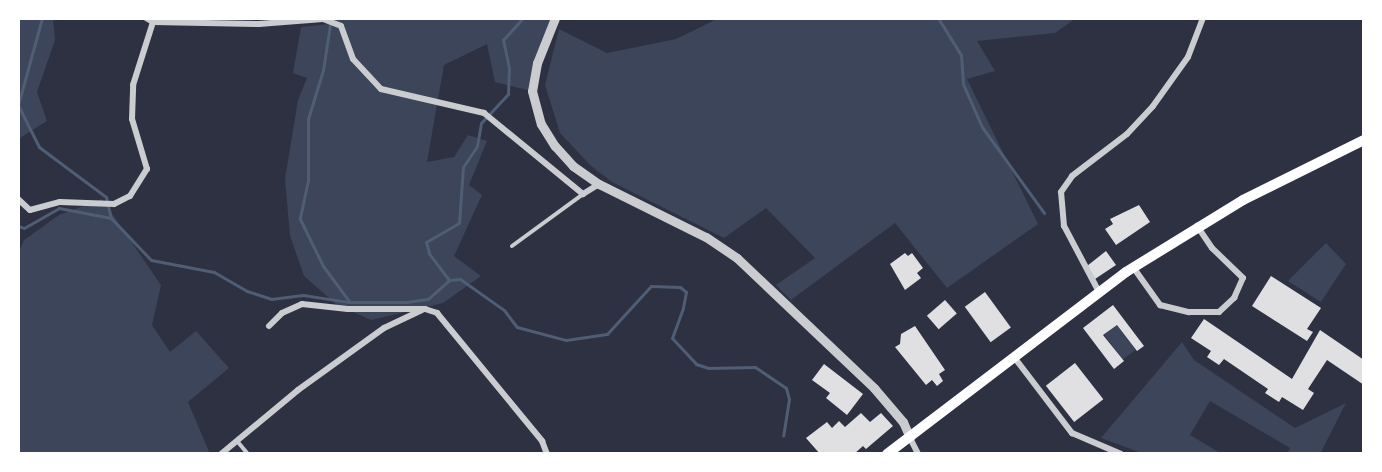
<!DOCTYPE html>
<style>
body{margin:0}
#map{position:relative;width:1382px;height:472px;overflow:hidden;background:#2d3142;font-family:Figtree,sans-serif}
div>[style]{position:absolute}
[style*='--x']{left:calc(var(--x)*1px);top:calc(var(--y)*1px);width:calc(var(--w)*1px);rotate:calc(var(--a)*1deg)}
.green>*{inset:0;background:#3c4559;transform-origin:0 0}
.stream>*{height:3px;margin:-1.5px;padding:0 1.5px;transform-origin:1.5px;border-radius:1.5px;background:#4f5d75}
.building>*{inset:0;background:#e0e0e3;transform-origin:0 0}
.service>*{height:4px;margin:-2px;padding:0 2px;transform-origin:2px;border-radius:2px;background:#caccd0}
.minor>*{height:6px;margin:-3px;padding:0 3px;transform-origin:3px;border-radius:3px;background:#caccd0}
.tertiary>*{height:9px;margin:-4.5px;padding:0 4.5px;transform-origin:4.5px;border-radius:4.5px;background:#caccd0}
.secondary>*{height:10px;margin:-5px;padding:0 5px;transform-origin:5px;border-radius:5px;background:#fff}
span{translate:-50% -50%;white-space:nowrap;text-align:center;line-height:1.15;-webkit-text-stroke:4.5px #fff;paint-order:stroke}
.frame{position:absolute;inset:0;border:20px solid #fff;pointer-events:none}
</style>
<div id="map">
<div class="green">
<div style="clip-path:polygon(18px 18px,53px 18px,55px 40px,37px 92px,47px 121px,18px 139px)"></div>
<div style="clip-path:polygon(327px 18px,555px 18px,532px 91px,495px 82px,487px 44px,444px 65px,427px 162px,454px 157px,468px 135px,487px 141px,469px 185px,482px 195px,454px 256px,481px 276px,443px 303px,371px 320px,337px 305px,304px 276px,290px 236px,285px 179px,298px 100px,307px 78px,293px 73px,301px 27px,328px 24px)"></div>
<div style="clip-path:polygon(719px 18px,1076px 18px,1055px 33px,977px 41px,995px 71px,967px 79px,1038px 224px,947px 288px,895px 223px,791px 300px,776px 285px,815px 258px,766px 208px,724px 238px,612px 182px,591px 166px,560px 133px,545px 85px,559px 29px,607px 53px,676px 39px)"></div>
<div style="clip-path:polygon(102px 199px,161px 285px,152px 325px,170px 352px,196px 331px,229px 368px,188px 402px,210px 454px,18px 454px,18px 254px,24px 240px,59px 215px)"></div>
<div style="clip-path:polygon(1326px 243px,1346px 264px,1321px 302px,1288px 281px)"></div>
<div style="left:1117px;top:325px;width:31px;height:16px;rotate:53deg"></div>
<div style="clip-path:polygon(1182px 342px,1194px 360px,1295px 428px,1346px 403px,1320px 454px,1287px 454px,1290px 448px,1210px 401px,1190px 435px,1222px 454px,1144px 454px,1101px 438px)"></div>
</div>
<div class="stream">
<div style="--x:42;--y:18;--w:90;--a:105.4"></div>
<div style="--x:18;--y:105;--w:47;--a:63.4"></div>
<div style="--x:39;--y:147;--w:84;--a:36.7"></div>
<div style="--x:106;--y:197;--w:22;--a:77"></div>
<div style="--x:331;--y:18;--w:53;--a:98.7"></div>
<div style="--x:323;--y:70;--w:51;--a:107"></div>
<div style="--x:308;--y:119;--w:61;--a:90"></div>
<div style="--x:308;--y:180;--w:40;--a:102"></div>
<div style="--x:300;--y:219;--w:52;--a:63.9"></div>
<div style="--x:323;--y:266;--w:44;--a:53.4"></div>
<div style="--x:938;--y:18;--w:44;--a:58.1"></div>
<div style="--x:961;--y:55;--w:29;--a:86"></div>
<div style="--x:963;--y:84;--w:47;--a:66.2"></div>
<div style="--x:982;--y:127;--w:106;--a:54.2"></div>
<div style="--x:18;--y:226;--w:6;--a:18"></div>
<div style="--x:24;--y:228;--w:40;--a:-29.7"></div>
<div style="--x:59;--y:208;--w:53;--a:10.9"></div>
<div style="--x:111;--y:218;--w:58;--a:46.4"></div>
<div style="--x:151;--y:260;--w:64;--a:10.8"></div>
<div style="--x:214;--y:272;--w:38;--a:30"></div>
<div style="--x:247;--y:291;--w:25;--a:18"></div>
<div style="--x:271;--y:299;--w:32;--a:-7"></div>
<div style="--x:303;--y:295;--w:47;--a:8.7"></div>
<div style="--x:349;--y:302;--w:57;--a:0"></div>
<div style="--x:406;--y:302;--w:22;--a:-8"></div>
<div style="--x:428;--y:299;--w:28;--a:-42"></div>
<div style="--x:449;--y:280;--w:11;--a:-5"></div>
<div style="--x:460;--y:279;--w:54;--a:35.2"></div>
<div style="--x:504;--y:310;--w:21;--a:53"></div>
<div style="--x:517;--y:327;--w:51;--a:14.9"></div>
<div style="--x:566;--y:340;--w:41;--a:-8.3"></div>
<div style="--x:607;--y:334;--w:65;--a:-47.5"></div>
<div style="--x:651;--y:286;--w:29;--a:2"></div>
<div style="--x:680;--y:287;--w:8;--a:40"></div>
<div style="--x:686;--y:292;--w:16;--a:101"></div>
<div style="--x:683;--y:308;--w:32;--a:110"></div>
<div style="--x:672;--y:338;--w:35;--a:47"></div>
<div style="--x:696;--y:364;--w:13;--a:18"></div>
<div style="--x:708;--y:368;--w:47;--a:-1.2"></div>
<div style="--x:755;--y:367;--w:37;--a:34"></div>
<div style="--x:786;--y:388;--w:11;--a:75"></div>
<div style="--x:789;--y:399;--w:37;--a:99"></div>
<div style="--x:449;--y:280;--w:34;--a:-127"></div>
<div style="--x:429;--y:253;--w:11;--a:-105"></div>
<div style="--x:426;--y:242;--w:38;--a:-30"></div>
<div style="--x:459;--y:223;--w:56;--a:-85.9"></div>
<div style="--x:463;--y:167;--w:25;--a:-56"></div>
<div style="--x:477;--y:146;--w:23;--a:-80"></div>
<div style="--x:481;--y:123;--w:40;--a:-47"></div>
<div style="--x:508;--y:94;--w:26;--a:-88"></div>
<div style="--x:509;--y:68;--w:29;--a:-102"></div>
<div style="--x:503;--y:40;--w:30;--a:-48"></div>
</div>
<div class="building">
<div style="clip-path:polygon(1139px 205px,1150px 222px,1116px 245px,1105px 229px,1113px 224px,1110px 219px)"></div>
<div style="clip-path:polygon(1106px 251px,1116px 265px,1095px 279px,1087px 266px)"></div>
<div style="clip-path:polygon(905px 253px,908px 256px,912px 253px,923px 268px,917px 273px,921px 278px,905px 290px,890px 264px)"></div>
<div style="clip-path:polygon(1271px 276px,1321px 308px,1307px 329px,1313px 332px,1307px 341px,1252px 306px)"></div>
<div style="left:985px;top:292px;width:44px;height:25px;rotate:54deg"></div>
<div style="left:945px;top:300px;width:18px;height:24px;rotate:49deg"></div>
<div style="clip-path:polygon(1113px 305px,1144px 346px,1137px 351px,1117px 325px,1103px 335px,1124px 361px,1114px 369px,1083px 328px)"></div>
<div style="clip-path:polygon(1204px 319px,1292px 379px,1320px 330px,1364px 360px,1364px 385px,1327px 360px,1308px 389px,1314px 393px,1303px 410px,1282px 397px,1279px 402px,1265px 393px,1268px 389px,1224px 359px,1219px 365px,1207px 357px,1211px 351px,1191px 338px)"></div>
<div style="clip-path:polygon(915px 326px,945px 370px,939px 374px,943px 381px,937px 386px,932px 380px,926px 385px,895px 347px,900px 344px,901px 334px)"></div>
<div style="left:1075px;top:363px;width:46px;height:37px;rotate:52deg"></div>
<div style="clip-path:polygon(824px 364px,863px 394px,847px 415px,826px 398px,830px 393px,812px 380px)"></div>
<div style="clip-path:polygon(861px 413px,870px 422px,881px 413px,893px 426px,866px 449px,863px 446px,854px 454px,820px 454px,806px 438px,827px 422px,832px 428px,839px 421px,845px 427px)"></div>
</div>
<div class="service">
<div style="--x:512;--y:246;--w:88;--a:-36.2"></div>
<div style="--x:237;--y:441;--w:17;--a:50"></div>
</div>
<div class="minor">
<div style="--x:146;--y:18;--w:8;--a:30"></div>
<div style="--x:153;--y:22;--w:106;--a:1.1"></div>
<div style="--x:259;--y:24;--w:64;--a:-4.5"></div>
<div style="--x:323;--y:19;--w:19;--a:21"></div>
<div style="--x:341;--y:26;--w:35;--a:70"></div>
<div style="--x:353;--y:59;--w:41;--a:47"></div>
<div style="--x:381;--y:89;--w:106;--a:13.1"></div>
<div style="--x:484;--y:113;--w:128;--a:39.3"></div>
<div style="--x:583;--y:194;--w:19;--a:-32"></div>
<div style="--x:18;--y:199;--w:16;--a:43"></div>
<div style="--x:30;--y:210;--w:31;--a:-15"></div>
<div style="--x:60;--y:202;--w:54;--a:2.1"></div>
<div style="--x:114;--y:204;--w:18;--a:-27"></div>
<div style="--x:130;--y:196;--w:32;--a:-58"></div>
<div style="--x:147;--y:169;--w:52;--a:-106.7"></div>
<div style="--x:132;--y:119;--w:34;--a:-88"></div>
<div style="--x:133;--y:85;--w:66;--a:-72.4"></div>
<div style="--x:1133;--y:267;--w:47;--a:54.6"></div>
<div style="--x:1160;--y:305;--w:30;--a:14"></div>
<div style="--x:1189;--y:312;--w:30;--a:0"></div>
<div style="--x:1219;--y:312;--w:21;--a:-43"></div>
<div style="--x:1234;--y:298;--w:22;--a:-66"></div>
<div style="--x:1243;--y:278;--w:43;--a:-135.9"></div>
<div style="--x:1212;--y:248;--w:27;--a:-124"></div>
<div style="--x:1099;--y:292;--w:75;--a:-117.9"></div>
<div style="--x:1064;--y:226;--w:34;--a:-95"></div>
<div style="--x:1061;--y:192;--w:19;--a:-55"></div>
<div style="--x:1072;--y:176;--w:69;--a:-37.4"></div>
<div style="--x:1127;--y:134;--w:38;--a:-47"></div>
<div style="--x:1153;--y:106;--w:60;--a:-54.5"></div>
<div style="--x:1188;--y:57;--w:42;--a:-69"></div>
<div style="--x:269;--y:326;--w:18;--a:-45"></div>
<div style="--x:282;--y:313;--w:22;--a:-24"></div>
<div style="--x:302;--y:304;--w:46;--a:6.2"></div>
<div style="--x:348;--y:309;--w:77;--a:0"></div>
<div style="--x:425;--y:309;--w:13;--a:18"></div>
<div style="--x:437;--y:313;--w:166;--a:50.6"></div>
<div style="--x:542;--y:441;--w:14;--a:69"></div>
<div style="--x:1014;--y:357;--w:96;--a:52.7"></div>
<div style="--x:1072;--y:433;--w:53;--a:23.2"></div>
<div style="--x:910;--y:438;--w:18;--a:63"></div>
<div style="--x:221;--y:454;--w:100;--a:-39.7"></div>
<div style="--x:298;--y:390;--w:106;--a:-35.8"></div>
<div style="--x:384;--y:328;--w:42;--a:-25.3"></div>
</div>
<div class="tertiary">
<div style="--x:555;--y:18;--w:48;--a:111.8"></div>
<div style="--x:537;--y:63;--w:28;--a:100"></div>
<div style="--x:532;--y:91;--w:34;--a:75"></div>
<div style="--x:541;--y:124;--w:26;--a:58"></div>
<div style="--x:555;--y:146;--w:27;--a:48"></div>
<div style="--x:573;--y:166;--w:32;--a:35"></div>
<div style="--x:599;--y:184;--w:119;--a:26.4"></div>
<div style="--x:706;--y:237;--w:37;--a:34"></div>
<div style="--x:737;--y:258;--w:189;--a:43.5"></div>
<div style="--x:874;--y:388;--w:45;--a:49.5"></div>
<div style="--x:903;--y:422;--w:17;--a:66"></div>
</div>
<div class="secondary">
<div style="--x:887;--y:454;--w:300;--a:-37.3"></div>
<div style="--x:1126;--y:272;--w:137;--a:-31.6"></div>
<div style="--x:1243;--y:200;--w:135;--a:-26.4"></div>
</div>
<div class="frame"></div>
</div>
